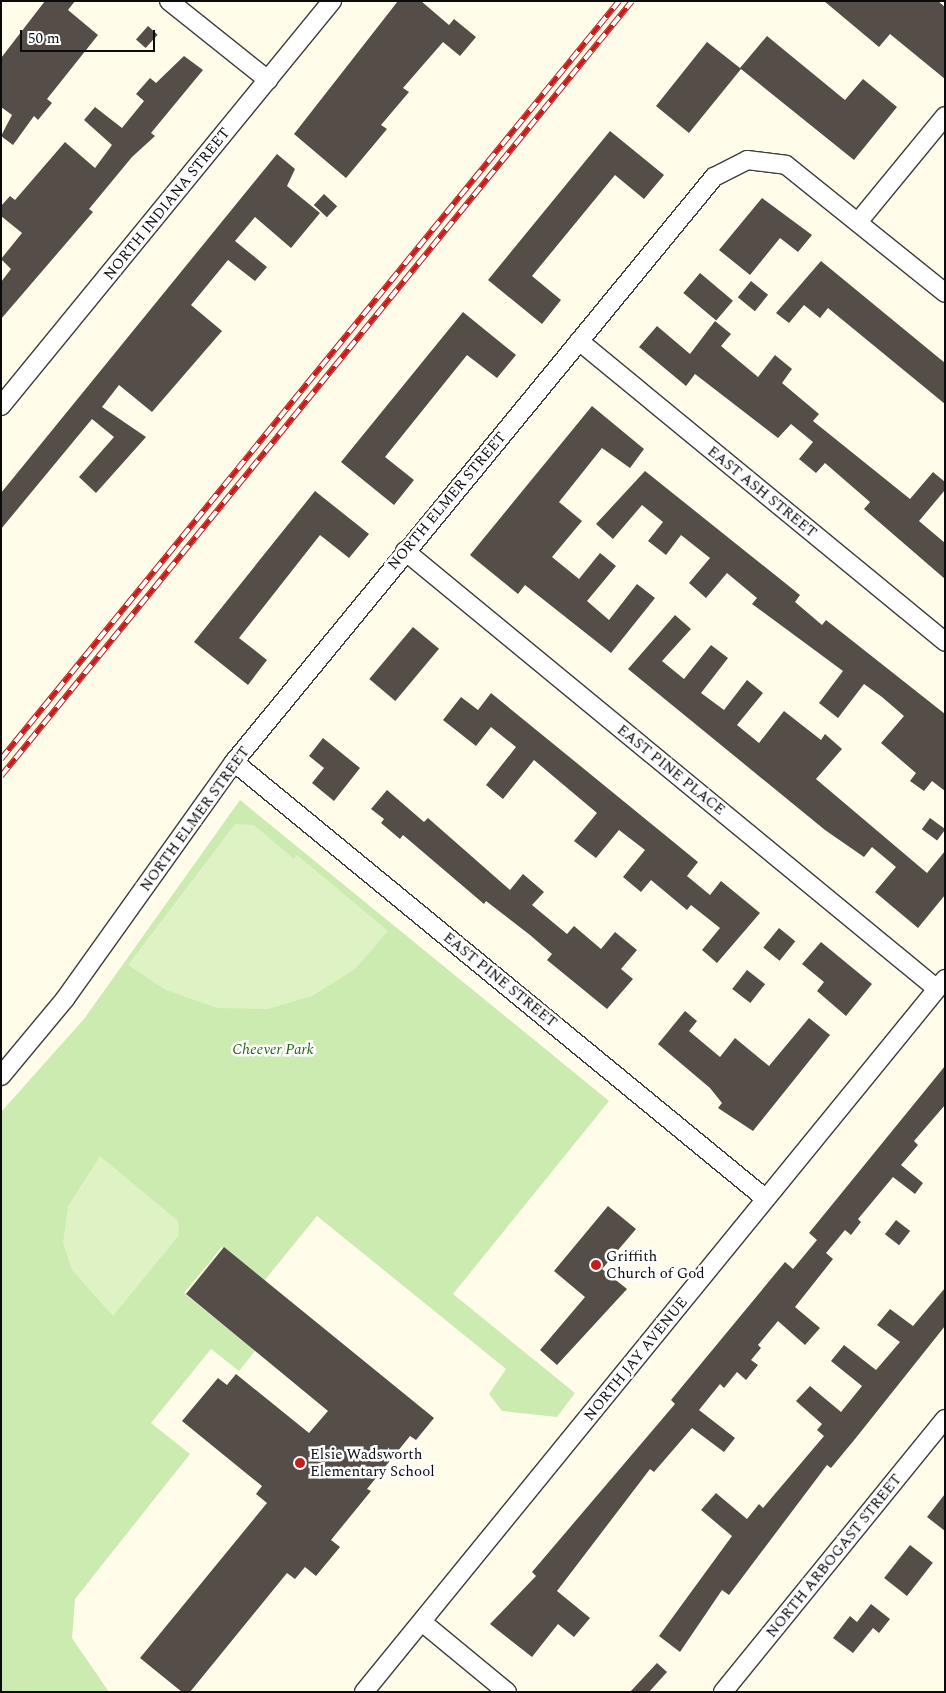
<!DOCTYPE html>
<style>
body{margin:0}
#map{position:relative;width:946px;height:1693px;overflow:hidden;background:#fffcea;font-family:Spectral,serif}
div>[style]{position:absolute}
[style*='--x']{left:calc(var(--x)*1px);top:calc(var(--y)*1px);width:calc(var(--w)*1px);rotate:calc(var(--a)*1deg)}
.green>*{inset:0;background:#ccebb1}
.pitch>*{inset:0;background:#dff2c4}
.building>*{inset:0;background:#554d47;transform-origin:0 0}
.roads{filter:drop-shadow(1px 0 #3e3e3e) drop-shadow(-1px 0 #3e3e3e) drop-shadow(0 1px #3e3e3e) drop-shadow(0 -1px #3e3e3e)}
.street>*{height:18px;margin:-9px;padding:0 9px;transform-origin:9px;border-radius:9px;background:#fff}
.rail>*{height:5.5px;margin-top:-2.75px;transform-origin:0;background:repeating-linear-gradient(90deg,#fff 0 11px,#c31d1c 0 22px);box-sizing:border-box;border-block:1px solid #c31d1c}
.dots>*{width:14px;height:14px;translate:-50% -50%;box-sizing:border-box;border:2px solid #fff;border-radius:50%}
span{translate:-50% -50%;white-space:nowrap;text-align:center;line-height:1.15;-webkit-text-stroke:5px #fff;paint-order:stroke}
.street-label{font-size:15px;color:#0b0b0b}
.park-label{font-size:15px;color:#246618;font-style:italic}
.poi-label{font-size:15px;color:#0b0b0b}
.left{translate:0 -50%;text-align:left}
.frame{position:absolute;inset:0;border:2px solid #0b0b0b;pointer-events:none}
.scale{position:absolute;left:20px;top:30px;width:135px;height:22px;box-sizing:border-box;border:2px solid #0b0b0b;border-top:0;padding-left:6px;font-size:15px;line-height:18px;white-space:nowrap;color:#0b0b0b;-webkit-text-stroke:4px #fff;paint-order:stroke}
</style>
<div id="map">
<div class="green">
<div style="clip-path:polygon(240px 800px,609px 1101px,453px 1294px,575px 1393px,557px 1417px,502px 1411px,489px 1394px,506px 1369px,317px 1216px,264px 1281px,222px 1247px,184px 1293px,255px 1351px,239px 1371px,211px 1349px,151px 1423px,190px 1454px,75px 1599px,72px 1638px,109px 1692px,1px 1692px,1px 1112px,84px 1019px)"></div>
</div>
<div class="pitch">
<div style="clip-path:polygon(235px 824px,254px 825px,294px 859px,297px 855px,388px 931px,355px 969px,312px 996px,268px 1009px,217px 1008px,166px 990px,128px 965px)"></div>
<div style="clip-path:polygon(100px 1156px,178px 1221px,179px 1235px,113px 1316px,72px 1270px,63px 1243px,68px 1206px)"></div>
</div>
<div class="building">
<div style="clip-path:polygon(45px 1px,75px 1px,68px 10px,98px 35px,47px 99px,52px 103px,38px 120px,34px 116px,13px 145px,1px 136px,12px 115px,1px 107px,1px 58px)"></div>
<div style="clip-path:polygon(398px 1px,421px 1px,449px 25px,454px 19px,476px 37px,460px 56px,443px 42px,403px 88px,409px 92px,381px 125px,387px 129px,346px 178px,294px 134px)"></div>
<div style="clip-path:polygon(824px 1px,938px 1px,945px 7px,945px 79px,890px 34px,879px 47px)"></div>
<div style="left:148px;top:26px;width:13px;height:18px;rotate:42deg"></div>
<div style="clip-path:polygon(767px 36px,845px 100px,863px 79px,897px 107px,854px 160px,741px 69px,689px 133px,656px 106px,707px 42px,740px 68px)"></div>
<div style="clip-path:polygon(184px 56px,203px 70px,151px 133px,155px 136px,132px 157px,89px 209px,93px 212px,1px 319px,1px 282px,11px 269px,1px 259px,22px 233px,1px 216px,1px 206px,10px 196px,15px 200px,65px 142px,95px 168px,112px 145px,84px 120px,95px 107px,122px 128px,144px 101px,136px 94px,150px 78px,156px 83px)"></div>
<div style="clip-path:polygon(610px 131px,664px 175px,644px 199px,615px 175px,532px 276px,561px 300px,542px 324px,488px 280px)"></div>
<div style="clip-path:polygon(277px 154px,295px 169px,287px 186px,320px 213px,291px 248px,255px 217px,235px 241px,267px 267px,255px 281px,228px 260px,191px 305px,222px 331px,152px 412px,119px 385px,102px 407px,146px 437px,96px 493px,79px 477px,114px 437px,92px 419px,1px 529px,1px 493px)"></div>
<div style="left:324px;top:194px;width:18px;height:15px;rotate:43deg"></div>
<div style="clip-path:polygon(762px 198px,812px 235px,798px 252px,780px 238px,750px 275px,719px 250px)"></div>
<div style="clip-path:polygon(821px 261px,945px 363px,945px 404px,828px 308px,820px 318px,804px 305px,789px 323px,776px 313px)"></div>
<div style="left:700px;top:273px;width:43px;height:26px;rotate:40deg"></div>
<div style="left:751px;top:281px;width:22px;height:21px;rotate:39deg"></div>
<div style="clip-path:polygon(463px 312px,516px 355px,497px 378px,467px 355px,385px 457px,414px 480px,394px 505px,341px 462px)"></div>
<div style="clip-path:polygon(715px 321px,731px 334px,721px 346px,758px 377px,775px 355px,792px 369px,782px 383px,819px 414px,813px 421px,910px 499px,933px 472px,945px 482px,945px 490px,919px 521px,945px 543px,945px 579px,864px 509px,870px 502px,825px 463px,816px 473px,799px 459px,813px 442px,791px 424px,778px 438px,695px 374px,686px 386px,639px 347px,657px 326px,690px 354px)"></div>
<div style="clip-path:polygon(592px 406px,644px 449px,630px 468px,602px 448px,559px 502px,582px 521px,552px 557px,579px 579px,600px 553px,616px 566px,587px 601px,609px 620px,637px 584px,655px 598px,611px 653px,525px 585px,518px 594px,470px 555px)"></div>
<div style="clip-path:polygon(645px 471px,800px 595px,795px 602px,822px 625px,826px 620px,945px 714px,945px 791px,932px 781px,924px 791px,910px 781px,916px 773px,881px 743px,904px 716px,882px 697px,864px 684px,838px 718px,819px 703px,843px 671px,752px 604px,757px 598px,727px 573px,706px 598px,689px 583px,710px 558px,681px 535px,666px 555px,648px 541px,663px 522px,642px 505px,613px 539px,596px 524px)"></div>
<div style="clip-path:polygon(315px 491px,369px 534px,349px 558px,320px 535px,239px 638px,267px 660px,248px 685px,194px 642px)"></div>
<div style="clip-path:polygon(675px 615px,691px 629px,662px 661px,684px 679px,711px 645px,728px 658px,701px 693px,724px 710px,747px 680px,763px 693px,737px 725px,759px 743px,784px 711px,821px 740px,825px 734px,842px 749px,816px 779px,927px 873px,945px 851px,945px 895px,918px 928px,875px 892px,896px 867px,872px 847px,864px 857px,825px 830px,628px 669px)"></div>
<div style="left:413px;top:627px;width:34px;height:68px;rotate:40deg"></div>
<div style="clip-path:polygon(491px 693px,698px 862px,687px 876px,710px 895px,721px 881px,760px 913px,717px 963px,702px 950px,720px 928px,691px 905px,687px 910px,651px 880px,641px 892px,623px 877px,645px 850px,619px 830px,596px 858px,574px 841px,597px 813px,534px 760px,503px 799px,486px 785px,516px 747px,491px 727px,476px 746px,443px 720px,461px 697px,478px 710px)"></div>
<div style="clip-path:polygon(323px 738px,360px 768px,334px 801px,312px 783px,324px 768px,309px 756px)"></div>
<div style="clip-path:polygon(387px 790px,424px 822px,428px 818px,510px 890px,523px 874px,544px 892px,532px 905px,567px 934px,574px 926px,601px 949px,615px 932px,637px 950px,621px 969px,633px 979px,607px 1009px,547px 960px,552px 954px,530px 935px,486px 901px,484px 904px,403px 835px,400px 839px,381px 823px,384px 819px,371px 809px)"></div>
<div style="left:930px;top:818px;width:19px;height:14px;rotate:36deg"></div>
<div style="left:779px;top:928px;width:21px;height:25px;rotate:39deg"></div>
<div style="clip-path:polygon(821px 942px,872px 984px,846px 1016px,817px 991px,824px 982px,802px 964px)"></div>
<div style="left:747px;top:970px;width:23px;height:24px;rotate:38deg"></div>
<div style="clip-path:polygon(685px 1011px,697px 1021px,689px 1031px,720px 1057px,735px 1038px,769px 1066px,809px 1018px,830px 1035px,753px 1131px,718px 1108px,722px 1103px,710px 1088px,658px 1044px)"></div>
<div style="clip-path:polygon(945px 1066px,945px 1105px,914px 1141px,918px 1145px,901px 1165px,923px 1183px,915px 1194px,893px 1177px,858px 1219px,861px 1222px,851px 1235px,845px 1230px,826px 1253px,833px 1259px,795px 1307px,820px 1328px,805px 1345px,778px 1321px,758px 1345px,761px 1348px,751px 1360px,758px 1365px,746px 1380px,737px 1372px,724px 1388px,720px 1384px,699px 1410px,735px 1438px,724px 1452px,692px 1428px,654px 1472px,650px 1469px,557px 1591px,590px 1618px,574px 1637px,558px 1624px,532px 1657px,490px 1624px,536px 1576px,532px 1572px,675px 1404px,671px 1400px,785px 1262px,793px 1269px,817px 1240px,809px 1233px)"></div>
<div style="clip-path:polygon(608px 1206px,636px 1229px,602px 1269px,627px 1289px,557px 1365px,540px 1350px,585px 1297px,554px 1271px)"></div>
<div style="left:896px;top:1220px;width:18px;height:18px;rotate:38deg"></div>
<div style="clip-path:polygon(224px 1247px,434px 1418px,416px 1440px,410px 1436px,367px 1489px,371px 1491px,331px 1540px,340px 1547px,316px 1576px,305px 1567px,295px 1579px,287px 1573px,190px 1692px,182px 1692px,140px 1658px,267px 1503px,256px 1494px,262px 1486px,182px 1421px,218px 1378px,227px 1385px,236px 1374px,309px 1433px,328px 1411px,186px 1294px)"></div>
<div style="clip-path:polygon(945px 1288px,945px 1326px,855px 1439px,831px 1468px,827px 1465px,729px 1595px,722px 1590px,680px 1652px,659px 1636px,732px 1536px,701px 1510px,716px 1493px,747px 1519px,759px 1504px,763px 1508px,824px 1436px,817px 1430px,822px 1424px,796px 1401px,810px 1386px,841px 1412px,862px 1386px,831px 1361px,844px 1345px,876px 1370px,900px 1342px,877px 1325px,890px 1309px,913px 1326px)"></div>
<div style="clip-path:polygon(945px 1494px,945px 1531px,927px 1517px)"></div>
<div style="left:910px;top:1545px;width:29px;height:42px;rotate:38deg"></div>
<div style="clip-path:polygon(871px 1604px,890px 1619px,879px 1633px,873px 1628px,853px 1653px,833px 1638px,850px 1616px,857px 1622px)"></div>
<div style="clip-path:polygon(657px 1663px,667px 1672px,649px 1692px,630px 1692px)"></div>
</div>
<div class="roads">
<div class="street">
<div style="--x:169;--y:1;--w:127;--a:38.6"></div>
<div style="--x:858;--y:222;--w:137;--a:-50.6"></div>
<div style="--x:579;--y:341;--w:474;--a:39.4"></div>
<div style="--x:1;--y:406;--w:523;--a:-50.74"></div>
<div style="--x:405;--y:551;--w:689;--a:39.46"></div>
<div style="--x:234;--y:762;--w:688;--a:39.4"></div>
<div style="--x:1;--y:1076;--w:100;--a:-50.3"></div>
<div style="--x:65;--y:999;--w:291;--a:-54.5"></div>
<div style="--x:234;--y:762;--w:757;--a:-50.63"></div>
<div style="--x:714;--y:177;--w:37;--a:-27"></div>
<div style="--x:747;--y:160;--w:39;--a:7"></div>
<div style="--x:786;--y:165;--w:204;--a:38.8"></div>
<div style="--x:422;--y:1622;--w:110;--a:39.5"></div>
<div style="--x:364;--y:1692;--w:920;--a:-50.82"></div>
<div style="--x:723;--y:1692;--w:352;--a:-50.9"></div>
</div>
</div>
<div class="rail">
<div style="--x:1;--y:759;--w:978;--a:-50.81"></div>
<div style="--x:1;--y:776;--w:999;--a:-50.85"></div>
</div>
<div class="dots">
<div style="left:596px;top:1265px;background:#c31d1c"></div>
<div style="left:300px;top:1463px;background:#c31d1c"></div>
</div>
<div class="street-label">
<span style="left:167px;top:204px;rotate:-51deg">NORTH INDIANA STREET</span>
<span style="left:762px;top:492px;rotate:39deg">EAST ASH STREET</span>
<span style="left:447px;top:501px;rotate:-50deg">NORTH ELMER STREET</span>
<span style="left:671px;top:770px;rotate:39deg">EAST PINE PLACE</span>
<span style="left:195px;top:819px;rotate:-54deg">NORTH ELMER STREET</span>
<span style="left:500px;top:980px;rotate:39deg">EAST PINE STREET</span>
<span style="left:636px;top:1359px;rotate:-51deg">NORTH JAY AVENUE</span>
<span style="left:834px;top:1556px;rotate:-51deg">NORTH ARBOGAST STREET</span>
</div>
<div class="park-label">
<span style="left:273px;top:1050px">Cheever Park</span>
</div>
<div class="poi-label">
<span class="left" style="left:606px;top:1265px">Griffith<br>Church of God</span>
<span class="left" style="left:310px;top:1463px">Elsie Wadsworth<br>Elementary School</span>
</div>
<div class="frame"></div>
<div class="scale">50 m</div>
</div>
